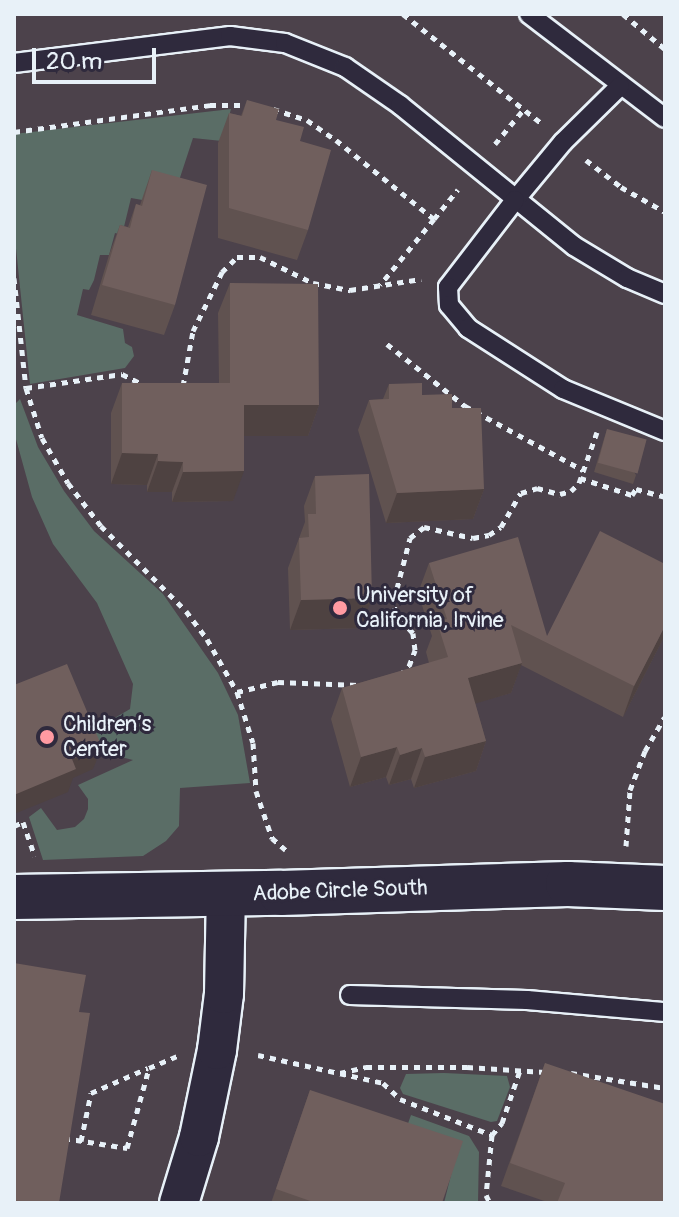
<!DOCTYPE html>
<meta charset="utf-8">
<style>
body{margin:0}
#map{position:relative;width:679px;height:1217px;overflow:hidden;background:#3c3543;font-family:Pangolin,sans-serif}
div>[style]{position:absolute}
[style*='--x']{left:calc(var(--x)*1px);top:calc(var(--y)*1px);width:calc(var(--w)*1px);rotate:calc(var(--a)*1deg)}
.built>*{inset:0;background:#4c424b;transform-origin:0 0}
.green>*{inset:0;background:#5a6d66}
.path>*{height:5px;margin-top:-2.5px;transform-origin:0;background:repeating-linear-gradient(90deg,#e8f1f8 0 6px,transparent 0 12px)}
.roads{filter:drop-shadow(2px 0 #e8f1f8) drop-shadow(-2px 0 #e8f1f8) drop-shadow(0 2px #e8f1f8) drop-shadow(0 -2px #e8f1f8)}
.service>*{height:18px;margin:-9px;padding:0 9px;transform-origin:9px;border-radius:9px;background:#2f2a3d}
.minor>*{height:38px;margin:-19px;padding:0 19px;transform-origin:19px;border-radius:19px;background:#2f2a3d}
.tertiary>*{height:44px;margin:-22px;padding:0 22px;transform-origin:22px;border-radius:22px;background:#2f2a3d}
.wall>*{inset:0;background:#605250}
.shaded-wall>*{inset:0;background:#4e4241}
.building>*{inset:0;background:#705f5d;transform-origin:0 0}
.dots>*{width:22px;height:22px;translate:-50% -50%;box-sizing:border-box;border:4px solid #2f2a3d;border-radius:50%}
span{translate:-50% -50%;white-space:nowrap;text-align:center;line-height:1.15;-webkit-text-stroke:6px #2f2a3d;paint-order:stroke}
.poi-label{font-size:22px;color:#e8f1f8}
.left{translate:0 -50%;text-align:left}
.street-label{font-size:22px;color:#e8f1f8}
.frame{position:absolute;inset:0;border:16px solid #e8f1f8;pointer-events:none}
.scale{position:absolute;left:32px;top:48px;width:124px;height:36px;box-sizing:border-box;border:4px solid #e8f1f8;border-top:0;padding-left:10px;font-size:24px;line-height:28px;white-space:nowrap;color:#e8f1f8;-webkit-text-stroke:6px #2f2a3d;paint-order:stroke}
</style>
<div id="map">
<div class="built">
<div style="left:14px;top:14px;width:651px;height:1189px"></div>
</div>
<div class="green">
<div style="clip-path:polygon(231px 109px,222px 141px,193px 138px,171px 205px,131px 198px,122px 235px,115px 233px,109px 255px,100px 255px,94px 280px,89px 290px,83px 289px,77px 315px,123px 329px,125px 343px,132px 347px,134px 356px,125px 368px,30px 384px,14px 229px,14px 134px)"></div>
<div style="clip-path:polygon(20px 399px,38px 447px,64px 491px,94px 531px,163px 594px,218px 673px,238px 715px,250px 783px,180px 788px,179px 826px,166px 841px,143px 856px,43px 860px,29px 817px,41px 808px,57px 830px,75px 827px,84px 819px,88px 809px,88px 799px,78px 785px,133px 760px,101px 752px,92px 731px,130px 709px,133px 684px,97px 603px,53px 544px,32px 497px,14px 432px,14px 405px)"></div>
<div style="clip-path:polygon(444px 1073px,507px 1076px,510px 1087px,497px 1121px,491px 1122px,403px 1094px,400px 1088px,406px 1074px)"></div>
<div style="clip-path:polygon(411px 1115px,469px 1136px,479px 1152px,478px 1203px,444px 1203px,454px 1163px,405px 1132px)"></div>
</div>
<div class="path">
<div style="--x:403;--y:14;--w:176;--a:38.3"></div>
<div style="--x:623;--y:14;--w:55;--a:39.8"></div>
<div style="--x:273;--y:109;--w:36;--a:18"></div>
<div style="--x:307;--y:120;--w:35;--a:35"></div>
<div style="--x:336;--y:140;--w:126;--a:38.9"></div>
<div style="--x:434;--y:219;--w:85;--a:129.3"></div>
<div style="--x:14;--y:132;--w:198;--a:-7.8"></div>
<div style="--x:210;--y:105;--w:41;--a:0"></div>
<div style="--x:495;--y:144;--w:45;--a:-50.4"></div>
<div style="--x:586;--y:160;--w:44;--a:37.6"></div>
<div style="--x:621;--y:187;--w:51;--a:29.6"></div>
<div style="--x:434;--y:219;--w:38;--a:-51"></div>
<div style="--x:14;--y:278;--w:111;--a:83.8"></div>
<div style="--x:26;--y:388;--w:52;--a:72.3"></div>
<div style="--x:42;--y:438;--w:52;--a:60"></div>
<div style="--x:68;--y:483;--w:54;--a:52.5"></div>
<div style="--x:101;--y:526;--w:120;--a:45"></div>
<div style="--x:186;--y:611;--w:35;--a:53"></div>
<div style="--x:207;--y:639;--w:61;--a:60.5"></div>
<div style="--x:237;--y:692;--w:53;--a:72.6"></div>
<div style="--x:253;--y:743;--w:48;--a:86.4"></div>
<div style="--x:256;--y:791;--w:50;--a:71.2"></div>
<div style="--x:272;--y:838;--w:18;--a:41"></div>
<div style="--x:387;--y:344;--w:100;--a:38.5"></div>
<div style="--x:465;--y:406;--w:134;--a:28.5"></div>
<div style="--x:183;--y:386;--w:56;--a:-79.7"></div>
<div style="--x:193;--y:331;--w:66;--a:-63.8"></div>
<div style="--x:222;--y:272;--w:21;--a:-45"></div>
<div style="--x:237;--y:257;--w:23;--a:0"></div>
<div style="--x:260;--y:257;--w:59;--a:26.1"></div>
<div style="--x:313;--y:283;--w:38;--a:11"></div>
<div style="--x:350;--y:290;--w:72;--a:-8.8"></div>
<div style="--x:26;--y:388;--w:97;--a:-8.3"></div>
<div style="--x:122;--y:374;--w:25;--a:27"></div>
<div style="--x:580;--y:478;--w:55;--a:18.1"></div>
<div style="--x:632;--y:495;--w:7;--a:-56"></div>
<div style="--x:636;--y:489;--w:30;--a:15"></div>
<div style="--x:400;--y:675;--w:13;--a:-45"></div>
<div style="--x:409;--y:666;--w:17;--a:-69"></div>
<div style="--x:415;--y:650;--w:17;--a:-97"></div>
<div style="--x:413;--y:633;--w:27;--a:-132"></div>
<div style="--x:395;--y:613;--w:13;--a:-94"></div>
<div style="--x:394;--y:600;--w:64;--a:-75.5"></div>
<div style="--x:410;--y:538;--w:18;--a:-38"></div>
<div style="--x:424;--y:527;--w:50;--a:12.7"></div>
<div style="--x:473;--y:538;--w:16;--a:-11"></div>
<div style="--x:489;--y:535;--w:14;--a:-34"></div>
<div style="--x:501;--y:527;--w:39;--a:-60"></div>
<div style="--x:521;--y:493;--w:17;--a:-17"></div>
<div style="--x:537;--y:488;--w:24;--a:15"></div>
<div style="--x:560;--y:494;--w:11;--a:-15"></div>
<div style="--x:571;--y:491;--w:11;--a:-45"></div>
<div style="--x:579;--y:483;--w:54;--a:-70.6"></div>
<div style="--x:237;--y:692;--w:42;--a:-13.7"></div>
<div style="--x:278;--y:682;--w:81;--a:2.1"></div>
<div style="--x:14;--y:826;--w:10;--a:-24"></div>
<div style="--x:23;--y:822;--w:36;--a:71"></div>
<div style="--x:626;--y:846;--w:56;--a:-85.9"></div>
<div style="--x:630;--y:790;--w:42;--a:-69"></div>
<div style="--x:645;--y:751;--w:39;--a:-60"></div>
<div style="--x:258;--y:1055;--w:128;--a:12.6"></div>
<div style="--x:383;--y:1083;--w:23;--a:43"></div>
<div style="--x:400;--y:1099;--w:99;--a:21.4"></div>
<div style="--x:492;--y:1135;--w:60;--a:95.7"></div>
<div style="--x:486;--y:1195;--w:9;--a:63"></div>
<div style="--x:340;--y:1073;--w:27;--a:-13"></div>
<div style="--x:366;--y:1067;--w:101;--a:0"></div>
<div style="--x:467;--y:1067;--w:78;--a:3.7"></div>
<div style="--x:571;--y:1073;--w:95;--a:9.1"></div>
<div style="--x:492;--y:1135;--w:16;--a:-50"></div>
<div style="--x:502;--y:1123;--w:56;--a:-71.2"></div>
<div style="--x:64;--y:1138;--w:64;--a:9"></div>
<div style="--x:127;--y:1148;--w:83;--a:-74.6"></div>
<div style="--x:149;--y:1068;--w:30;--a:-23"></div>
<div style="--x:81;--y:1141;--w:49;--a:-78.2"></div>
<div style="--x:91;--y:1093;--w:62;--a:-23.7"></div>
</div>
<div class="roads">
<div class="service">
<div style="--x:529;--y:14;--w:171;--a:37.4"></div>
<div style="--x:14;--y:63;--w:218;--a:-7.1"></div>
<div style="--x:230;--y:36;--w:55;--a:7.3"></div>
<div style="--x:285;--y:43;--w:65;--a:21.8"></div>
<div style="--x:345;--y:67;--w:67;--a:34.6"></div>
<div style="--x:400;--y:105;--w:224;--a:39"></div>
<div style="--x:574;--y:246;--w:62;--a:31.1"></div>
<div style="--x:627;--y:278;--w:41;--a:22.8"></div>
<div style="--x:620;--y:86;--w:80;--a:135.5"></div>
<div style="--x:563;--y:142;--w:75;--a:129.6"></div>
<div style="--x:515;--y:200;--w:110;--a:127.6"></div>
<div style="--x:448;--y:287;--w:18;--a:87"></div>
<div style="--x:449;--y:305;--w:30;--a:50"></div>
<div style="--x:468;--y:328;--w:113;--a:32.7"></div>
<div style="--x:563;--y:389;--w:110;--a:22.4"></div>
<div style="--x:350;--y:995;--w:177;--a:1.6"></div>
<div style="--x:527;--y:1000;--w:139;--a:5"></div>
</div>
<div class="minor">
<div style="--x:179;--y:1203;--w:69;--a:-73.1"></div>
<div style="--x:199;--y:1137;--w:89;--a:-78.3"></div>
<div style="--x:217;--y:1050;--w:56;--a:-82.9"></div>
<div style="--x:224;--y:994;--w:100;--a:-88.9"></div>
</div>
<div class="tertiary">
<div style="--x:14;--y:897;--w:267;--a:-0.9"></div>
<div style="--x:281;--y:893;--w:287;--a:-1.8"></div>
<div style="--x:568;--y:884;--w:97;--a:2.4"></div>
</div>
</div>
<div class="wall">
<div style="clip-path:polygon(247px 100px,276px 120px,300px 141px,308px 230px,297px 260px,218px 238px,218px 143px,229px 113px,241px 116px)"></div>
<div style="clip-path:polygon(152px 170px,175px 305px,164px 335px,91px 315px,109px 255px,120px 225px,128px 227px,136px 204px,140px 205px)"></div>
<div style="clip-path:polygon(230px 283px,319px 405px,308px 436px,244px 436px,233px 501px,172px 502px,172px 492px,147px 492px,147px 485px,111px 484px,111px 413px,122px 383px,219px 383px,218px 313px)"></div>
<div style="clip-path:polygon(389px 384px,422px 395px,452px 408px,484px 489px,473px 519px,386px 523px,358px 430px,369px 400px,383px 399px)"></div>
<div style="clip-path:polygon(607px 429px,636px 475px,633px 484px,594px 472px)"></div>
<div style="clip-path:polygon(315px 476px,361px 628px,290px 630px,288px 568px,305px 522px,304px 506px)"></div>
<div style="clip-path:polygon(429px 563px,547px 636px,665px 635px,623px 717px,521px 665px,511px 693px,475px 703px,486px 741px,476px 771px,414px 788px,411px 779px,389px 785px,386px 777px,350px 787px,331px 719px,342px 688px,429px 663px,426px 652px,432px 636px,418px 593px)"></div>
<div style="clip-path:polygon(545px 1063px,665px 1203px,550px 1203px,501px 1186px)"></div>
<div style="clip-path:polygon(310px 1090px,442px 1203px,271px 1203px)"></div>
</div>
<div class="shaded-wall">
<div style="clip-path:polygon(244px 405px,319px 405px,308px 436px,233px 436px)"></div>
<div style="clip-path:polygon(122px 453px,158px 454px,147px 485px,111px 484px)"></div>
<div style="clip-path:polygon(158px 461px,183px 462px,172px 492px,147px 492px)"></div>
<div style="clip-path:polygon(244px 471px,233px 501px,172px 502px,183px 472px)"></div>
<div style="clip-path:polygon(484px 489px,473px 519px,386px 523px,397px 493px)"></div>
<div style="clip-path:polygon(372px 598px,361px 628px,290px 630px,301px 600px)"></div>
<div style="clip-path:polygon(665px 626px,665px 635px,623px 717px,634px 686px)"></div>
<div style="clip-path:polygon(522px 663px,511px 693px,457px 709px,468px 678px)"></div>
<div style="clip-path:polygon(486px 741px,476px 771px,414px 788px,425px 757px)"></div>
<div style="clip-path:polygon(102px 747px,93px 769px,73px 778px,68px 792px,14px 814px,14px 795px,72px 759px)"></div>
<div style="clip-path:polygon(397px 747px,386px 777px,350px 787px,361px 757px)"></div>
<div style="clip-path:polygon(422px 748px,411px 779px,389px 785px,400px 755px)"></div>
</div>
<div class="building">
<div style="clip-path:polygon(247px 100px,279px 109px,276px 120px,304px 127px,300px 141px,331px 150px,308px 230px,229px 208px,229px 113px,242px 116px)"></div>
<div style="clip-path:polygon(152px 170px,207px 185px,175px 305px,102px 285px,120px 225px,130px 228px,136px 204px,142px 206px)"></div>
<div style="clip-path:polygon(230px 283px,318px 284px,319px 405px,244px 405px,244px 471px,183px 472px,183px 462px,158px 461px,158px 454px,122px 453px,122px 383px,230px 383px)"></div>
<div style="clip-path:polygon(422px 383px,422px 395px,452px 394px,452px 408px,481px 408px,484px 489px,397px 493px,369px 400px,389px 399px,389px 384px)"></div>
<div style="left:607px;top:429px;width:41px;height:35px;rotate:15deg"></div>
<div style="clip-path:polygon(369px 474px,372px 598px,301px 600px,299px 538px,309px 537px,308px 514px,316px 514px,315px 476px)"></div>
<div style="clip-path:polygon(600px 531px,665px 564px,665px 626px,634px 686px,511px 625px,522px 663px,468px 678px,486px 741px,425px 757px,422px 748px,400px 755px,397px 747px,361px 757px,342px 688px,448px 657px,437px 622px,447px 619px,429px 563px,518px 537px,547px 636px)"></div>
<div style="clip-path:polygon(67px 664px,102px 747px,72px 759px,76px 769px,14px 795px,14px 685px)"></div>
<div style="clip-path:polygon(14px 963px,86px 975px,79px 1012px,90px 1013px,59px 1203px,14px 1203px)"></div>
<div style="clip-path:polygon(545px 1063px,665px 1104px,665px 1203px,557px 1203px,565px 1183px,510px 1163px)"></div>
<div style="clip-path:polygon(310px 1090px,463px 1141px,442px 1203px,316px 1203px,276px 1189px)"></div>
</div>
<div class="dots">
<div style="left:340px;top:608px;background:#ff9aa2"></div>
<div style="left:47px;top:737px;background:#ff9aa2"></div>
</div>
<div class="poi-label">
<span class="left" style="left:356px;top:608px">University of<br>California, Irvine</span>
<span class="left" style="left:63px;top:737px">Children’s<br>Center</span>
</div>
<div class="street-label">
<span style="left:340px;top:891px;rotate:-2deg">Adobe Circle South</span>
</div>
<div class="frame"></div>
<div class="scale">20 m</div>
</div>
